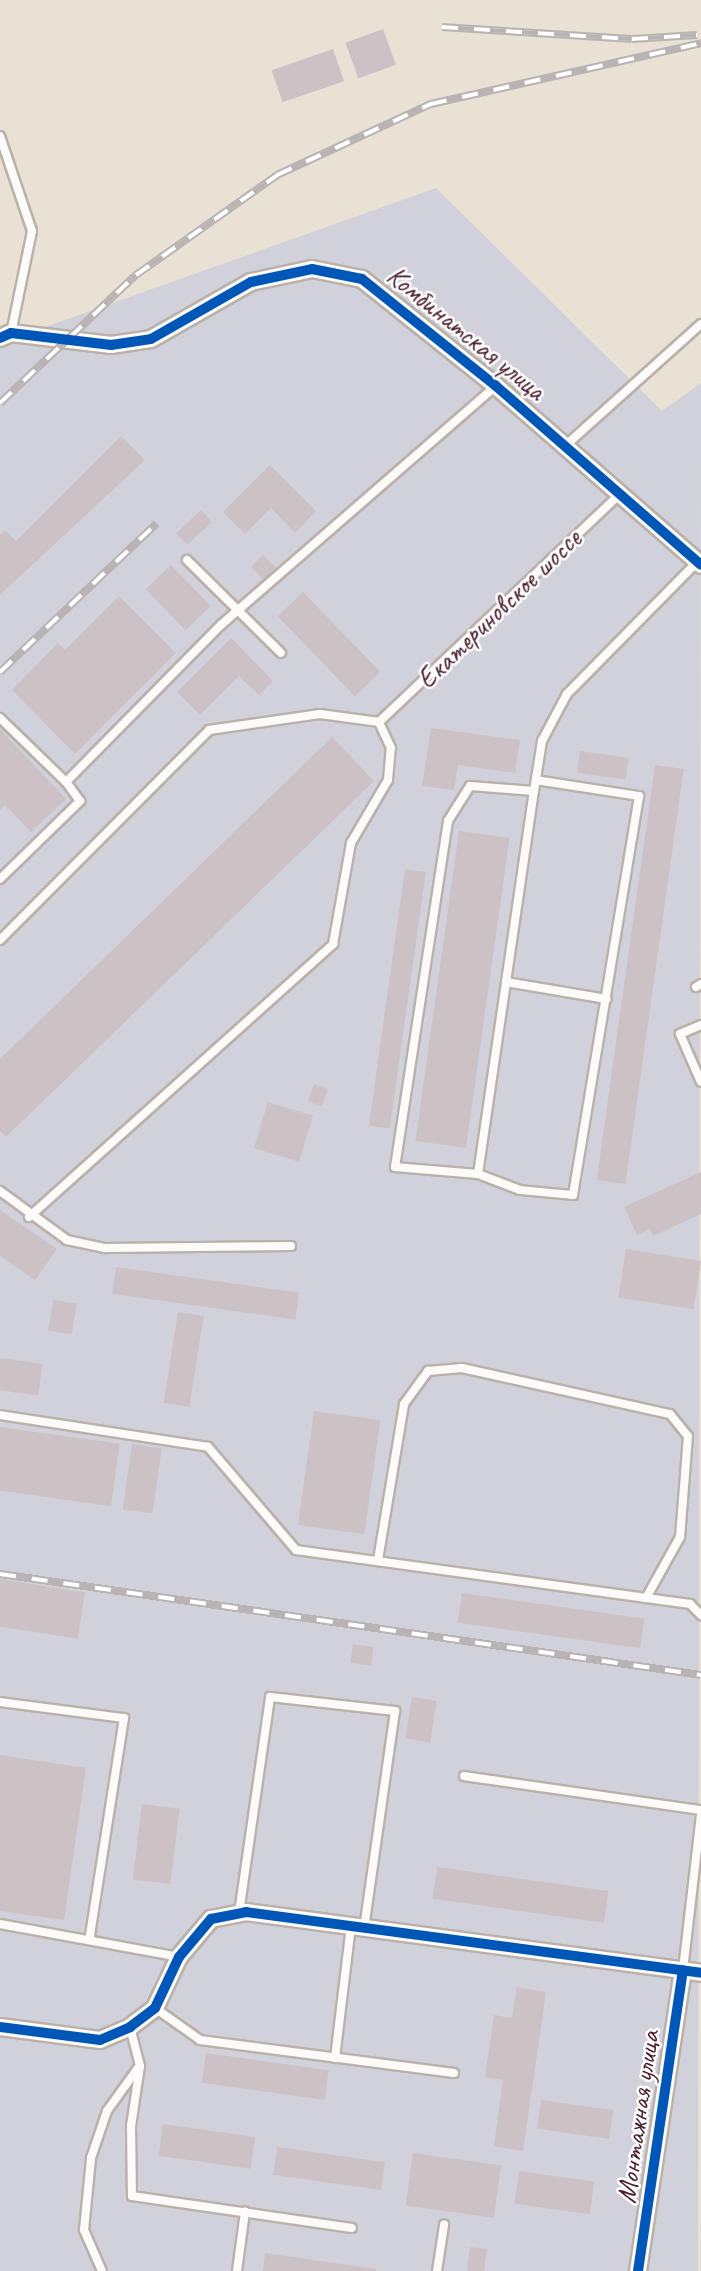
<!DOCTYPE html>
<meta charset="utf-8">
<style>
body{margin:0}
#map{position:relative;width:701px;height:2271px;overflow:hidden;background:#e9e2d4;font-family:Caveat,sans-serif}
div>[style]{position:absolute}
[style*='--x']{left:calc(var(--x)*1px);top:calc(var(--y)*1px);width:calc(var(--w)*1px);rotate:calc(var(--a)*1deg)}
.industrial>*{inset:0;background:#d0d1da}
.building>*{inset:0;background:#ccc2c6;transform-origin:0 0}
.roads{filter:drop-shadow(2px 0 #bab1a9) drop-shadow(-2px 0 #bab1a9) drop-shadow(0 2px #bab1a9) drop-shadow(0 -2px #bab1a9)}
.lane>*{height:8px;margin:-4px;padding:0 4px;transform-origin:4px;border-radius:4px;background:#fcfbf9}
.street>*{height:16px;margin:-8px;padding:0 8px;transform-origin:8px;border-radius:8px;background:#fcfbf9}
.rail>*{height:8px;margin-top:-4px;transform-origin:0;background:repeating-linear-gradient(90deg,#fff 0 16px,#b9b3b3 0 32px);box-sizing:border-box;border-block:2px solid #b9b3b3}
.cycleway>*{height:10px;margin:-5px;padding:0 5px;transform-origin:5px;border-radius:5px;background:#0057b8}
span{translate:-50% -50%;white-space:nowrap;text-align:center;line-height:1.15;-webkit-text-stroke:5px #fff;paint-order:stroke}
.street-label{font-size:28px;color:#4a1f2b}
</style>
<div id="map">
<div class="industrial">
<div style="clip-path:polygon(436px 188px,662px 411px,701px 383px,698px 2271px,0 2271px,0 343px)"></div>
</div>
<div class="building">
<div style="left:383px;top:29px;width:38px;height:40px;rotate:70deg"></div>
<div style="left:333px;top:49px;width:34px;height:65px;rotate:71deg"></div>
<div style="clip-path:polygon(121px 436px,145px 460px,0 595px,0 535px,5px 530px,16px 541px)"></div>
<div style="clip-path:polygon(270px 465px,316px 511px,295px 533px,271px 508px,245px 534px,223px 512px)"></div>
<div style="left:201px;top:510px;width:16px;height:34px;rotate:47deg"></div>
<div style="left:263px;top:555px;width:21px;height:17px;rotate:45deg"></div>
<div style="left:171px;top:565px;width:57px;height:35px;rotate:46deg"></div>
<div style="left:303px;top:592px;width:111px;height:35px;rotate:46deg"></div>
<div style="clip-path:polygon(119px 596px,176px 653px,75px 754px,12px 690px,58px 643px,65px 650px)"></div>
<div style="clip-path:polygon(231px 638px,273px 681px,259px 695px,239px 676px,200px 715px,177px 692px)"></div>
<div style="clip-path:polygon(431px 728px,520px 740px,515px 773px,458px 765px,454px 790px,422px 786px)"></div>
<div style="clip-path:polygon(0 729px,66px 799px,31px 832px,5px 805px,0 810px)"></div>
<div style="clip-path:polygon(332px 737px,374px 781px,6px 1137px,0 1131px,0 1059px)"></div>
<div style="left:580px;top:751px;width:49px;height:22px;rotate:8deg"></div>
<div style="left:655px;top:765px;width:29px;height:419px;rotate:8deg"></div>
<div style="left:459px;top:831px;width:51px;height:313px;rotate:8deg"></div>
<div style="left:405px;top:869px;width:21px;height:259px;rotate:8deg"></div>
<div style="left:314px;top:1084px;width:15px;height:18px;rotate:20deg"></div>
<div style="left:268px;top:1102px;width:47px;height:48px;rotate:17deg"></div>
<div style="clip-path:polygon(701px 1172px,701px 1214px,653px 1236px,650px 1229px,637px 1235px,624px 1207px)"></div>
<div style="clip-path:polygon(0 1210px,57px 1249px,35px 1280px,0 1256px)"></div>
<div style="left:626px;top:1249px;width:76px;height:49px;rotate:9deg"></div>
<div style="left:116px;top:1267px;width:185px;height:27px;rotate:8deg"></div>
<div style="left:53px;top:1300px;width:24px;height:31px;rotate:9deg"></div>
<div style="left:178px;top:1312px;width:26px;height:92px;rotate:9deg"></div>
<div style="left:0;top:1358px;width:43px;height:32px;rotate:8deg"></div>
<div style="left:314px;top:1411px;width:67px;height:115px;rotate:8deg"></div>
<div style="left:0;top:1427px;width:121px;height:63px;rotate:8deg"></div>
<div style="left:132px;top:1444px;width:30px;height:66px;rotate:8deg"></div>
<div style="left:0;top:1579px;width:86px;height:47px;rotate:9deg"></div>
<div style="left:462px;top:1593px;width:184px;height:30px;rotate:8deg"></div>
<div style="left:353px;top:1644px;width:21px;height:19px;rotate:8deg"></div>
<div style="left:412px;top:1697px;width:25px;height:42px;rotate:9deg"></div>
<div style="clip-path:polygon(0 1755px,86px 1768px,64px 1920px,0 1911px)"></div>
<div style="left:142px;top:1804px;width:38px;height:76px;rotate:7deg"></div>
<div style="left:437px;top:1867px;width:173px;height:32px;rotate:8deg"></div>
<div style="clip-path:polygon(517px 1987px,546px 1992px,523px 2151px,494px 2146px,503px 2080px,485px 2077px,494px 2015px,512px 2018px)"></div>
<div style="left:206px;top:2053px;width:124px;height:30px;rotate:8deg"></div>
<div style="left:541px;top:2100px;width:73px;height:29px;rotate:8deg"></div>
<div style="left:163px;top:2124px;width:93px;height:32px;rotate:8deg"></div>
<div style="left:277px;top:2147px;width:109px;height:28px;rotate:8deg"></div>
<div style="left:413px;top:2153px;width:89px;height:53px;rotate:8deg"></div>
<div style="left:519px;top:2171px;width:76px;height:33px;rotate:8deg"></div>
<div style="left:470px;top:2247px;width:17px;height:24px;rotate:7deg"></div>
<div style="clip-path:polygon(265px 2253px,376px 2269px,376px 2271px,263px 2271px)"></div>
</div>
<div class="roads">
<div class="lane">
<div style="--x:0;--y:136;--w:100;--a:71.4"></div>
<div style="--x:32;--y:231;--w:104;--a:101.6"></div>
<div style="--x:566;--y:445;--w:181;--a:-41.9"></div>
<div style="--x:187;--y:560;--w:132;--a:44.7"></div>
<div style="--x:0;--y:718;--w:92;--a:44.1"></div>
<div style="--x:66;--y:782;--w:222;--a:-45.4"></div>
<div style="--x:222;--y:624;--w:363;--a:-41"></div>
<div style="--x:379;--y:722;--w:329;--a:-43.4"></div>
<div style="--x:534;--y:791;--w:64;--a:-175.5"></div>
<div style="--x:470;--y:786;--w:41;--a:122.2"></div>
<div style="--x:448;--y:821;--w:350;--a:98.7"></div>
<div style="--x:395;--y:1167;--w:83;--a:4.8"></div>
<div style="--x:478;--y:1174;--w:387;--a:-81.7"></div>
<div style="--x:534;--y:791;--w:51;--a:-80.9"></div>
<div style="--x:542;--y:741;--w:53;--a:-62"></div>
<div style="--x:567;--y:694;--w:185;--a:-45.4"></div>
<div style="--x:0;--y:879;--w:112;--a:-44.3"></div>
<div style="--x:80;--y:801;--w:24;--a:-126"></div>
<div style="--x:0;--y:940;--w:296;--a:-45.1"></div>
<div style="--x:209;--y:730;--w:112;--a:-8.2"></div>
<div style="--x:320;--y:714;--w:60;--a:7.7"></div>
<div style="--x:506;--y:982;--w:102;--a:9.6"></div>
<div style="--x:696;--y:987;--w:6;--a:-31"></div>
<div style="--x:701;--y:1025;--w:23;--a:157"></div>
<div style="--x:680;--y:1034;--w:52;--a:66.4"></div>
<div style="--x:478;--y:1174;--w:45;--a:20.9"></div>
<div style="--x:520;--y:1190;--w:53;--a:5.4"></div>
<div style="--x:573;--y:1195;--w:404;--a:-80.6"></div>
<div style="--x:639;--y:796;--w:104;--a:-171.2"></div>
<div style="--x:0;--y:1191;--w:83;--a:36.2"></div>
<div style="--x:67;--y:1240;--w:39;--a:12"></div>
<div style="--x:105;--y:1248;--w:186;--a:-0.6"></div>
<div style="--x:29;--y:1217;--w:409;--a:-41.9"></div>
<div style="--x:333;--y:944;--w:103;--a:-79.9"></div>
<div style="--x:351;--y:843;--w:73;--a:-59.6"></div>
<div style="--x:388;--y:780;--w:32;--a:-85"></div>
<div style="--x:391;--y:748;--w:29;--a:-115"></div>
<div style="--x:0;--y:1415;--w:210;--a:8.7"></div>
<div style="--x:208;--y:1447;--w:135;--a:49.5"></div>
<div style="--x:296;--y:1550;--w:398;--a:7.8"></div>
<div style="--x:690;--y:1604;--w:16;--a:45"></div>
<div style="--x:378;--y:1560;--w:158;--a:-80.5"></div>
<div style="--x:404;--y:1404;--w:41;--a:-54"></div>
<div style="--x:428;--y:1371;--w:34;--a:-5"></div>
<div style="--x:462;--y:1368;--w:213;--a:12.5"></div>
<div style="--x:670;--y:1414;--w:28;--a:51"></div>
<div style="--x:688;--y:1436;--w:101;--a:94.5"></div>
<div style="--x:680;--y:1537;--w:70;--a:119.1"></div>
<div style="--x:0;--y:1702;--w:125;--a:7.4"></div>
<div style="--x:124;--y:1718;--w:221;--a:98.9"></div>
<div style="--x:464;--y:1776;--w:239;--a:8.2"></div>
<div style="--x:239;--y:1913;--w:218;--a:-81.8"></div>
<div style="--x:270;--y:1697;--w:126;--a:6.4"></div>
<div style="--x:395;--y:1711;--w:219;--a:98.1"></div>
<div style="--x:0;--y:1924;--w:182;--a:10.4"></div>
<div style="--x:683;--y:1970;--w:157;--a:-83.4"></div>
<div style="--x:155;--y:2008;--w:55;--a:35.4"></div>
<div style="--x:200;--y:2040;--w:256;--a:7.4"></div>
<div style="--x:130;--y:2027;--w:40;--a:75.6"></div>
<div style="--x:140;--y:2066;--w:61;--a:98.5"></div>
<div style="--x:131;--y:2126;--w:70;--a:89.2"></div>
<div style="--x:132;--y:2196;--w:222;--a:8.3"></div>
<div style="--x:335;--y:2058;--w:133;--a:-83.1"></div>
<div style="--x:102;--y:2271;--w:45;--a:-113.7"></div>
<div style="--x:84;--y:2230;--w:72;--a:-84.4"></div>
<div style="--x:91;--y:2158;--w:50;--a:-71.2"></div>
<div style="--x:107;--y:2111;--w:53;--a:-54.2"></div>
<div style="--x:237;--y:2271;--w:60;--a:-82.3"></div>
<div style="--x:437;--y:2271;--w:47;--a:-81.3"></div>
</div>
<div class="street">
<div style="--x:0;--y:338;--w:12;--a:-24"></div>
<div style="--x:11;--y:333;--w:101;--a:6.8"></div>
<div style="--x:111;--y:345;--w:40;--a:-8.5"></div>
<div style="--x:151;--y:339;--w:115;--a:-29.7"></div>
<div style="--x:251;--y:282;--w:62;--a:-12"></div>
<div style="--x:312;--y:269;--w:51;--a:11.3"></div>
<div style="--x:362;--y:279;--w:171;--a:38.6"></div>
<div style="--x:496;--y:386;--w:272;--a:41.1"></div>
<div style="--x:0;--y:2027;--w:101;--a:7.4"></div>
<div style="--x:100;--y:2040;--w:33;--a:-23"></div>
<div style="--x:130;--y:2027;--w:31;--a:-37"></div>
<div style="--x:155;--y:2008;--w:56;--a:-64.8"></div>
<div style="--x:179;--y:1957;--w:50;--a:-49.9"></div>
<div style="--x:211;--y:1919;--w:36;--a:-11"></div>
<div style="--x:246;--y:1912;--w:459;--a:7.6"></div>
<div style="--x:638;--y:2271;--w:304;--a:-81.5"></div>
</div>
</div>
<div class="rail">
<div style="--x:442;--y:27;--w:190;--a:3.6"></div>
<div style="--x:632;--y:39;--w:65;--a:-3.5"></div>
<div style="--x:0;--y:403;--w:187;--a:-43.3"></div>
<div style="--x:136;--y:275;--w:173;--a:-35.3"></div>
<div style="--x:277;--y:175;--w:170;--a:-24.8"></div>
<div style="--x:431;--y:104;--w:277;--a:-12.7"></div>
<div style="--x:0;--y:672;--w:216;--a:-43.5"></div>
<div style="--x:0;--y:1574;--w:708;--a:8.2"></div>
</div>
<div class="cycleway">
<div style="--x:0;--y:338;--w:12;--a:-24"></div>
<div style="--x:11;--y:333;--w:101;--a:6.8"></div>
<div style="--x:111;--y:345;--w:40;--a:-8.5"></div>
<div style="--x:151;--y:339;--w:115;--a:-29.7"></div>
<div style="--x:251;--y:282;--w:62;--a:-12"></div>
<div style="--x:312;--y:269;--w:51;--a:11.3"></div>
<div style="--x:362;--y:279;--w:171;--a:38.6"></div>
<div style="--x:496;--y:386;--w:272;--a:41.1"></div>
<div style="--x:0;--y:2027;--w:101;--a:7.4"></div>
<div style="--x:100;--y:2040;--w:33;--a:-23"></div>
<div style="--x:130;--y:2027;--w:31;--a:-37"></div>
<div style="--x:155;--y:2008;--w:56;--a:-64.8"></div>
<div style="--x:179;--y:1957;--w:50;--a:-49.9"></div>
<div style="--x:211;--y:1919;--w:36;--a:-11"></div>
<div style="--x:246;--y:1912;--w:459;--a:7.6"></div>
<div style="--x:638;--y:2271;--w:304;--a:-81.5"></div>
</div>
<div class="street-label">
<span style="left:466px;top:333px;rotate:39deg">Комбинатская улица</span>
<span style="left:499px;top:609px;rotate:-44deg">Екатериновское шоссе</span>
<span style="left:638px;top:2117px;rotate:-82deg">Монтажная улица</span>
</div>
</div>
